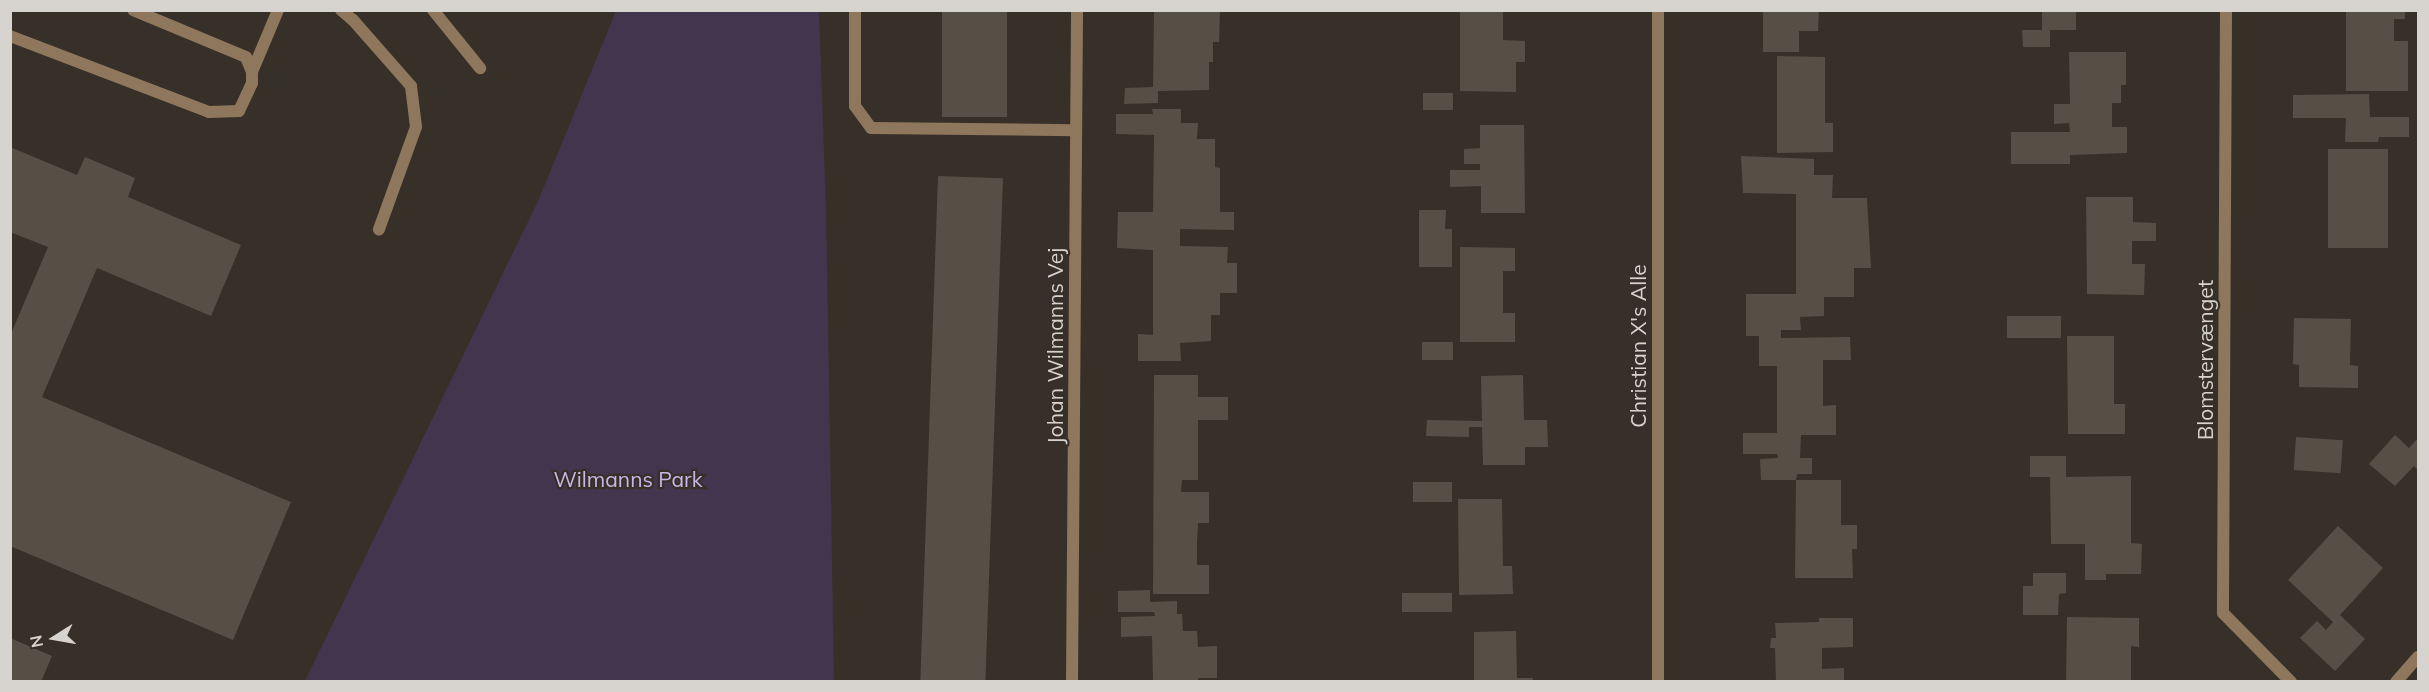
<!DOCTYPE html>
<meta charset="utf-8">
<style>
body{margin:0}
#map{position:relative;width:2429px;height:692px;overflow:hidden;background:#373028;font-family:Mulish,sans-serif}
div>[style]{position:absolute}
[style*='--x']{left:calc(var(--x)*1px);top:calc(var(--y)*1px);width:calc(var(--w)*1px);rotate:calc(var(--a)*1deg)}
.green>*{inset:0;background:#41364e}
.building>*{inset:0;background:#564f46;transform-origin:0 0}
.service>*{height:12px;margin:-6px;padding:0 6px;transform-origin:6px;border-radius:6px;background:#8e775d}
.minor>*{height:12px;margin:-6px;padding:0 6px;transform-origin:6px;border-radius:6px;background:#8e775d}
.tertiary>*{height:12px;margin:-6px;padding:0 6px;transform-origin:6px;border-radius:6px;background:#8e775d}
span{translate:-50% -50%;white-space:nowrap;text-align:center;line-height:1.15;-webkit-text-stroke:4.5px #373028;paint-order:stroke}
.street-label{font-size:21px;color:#d7d3ce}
.park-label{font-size:21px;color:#cab5e8}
.frame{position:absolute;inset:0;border:12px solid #d7d3ce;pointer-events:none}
.north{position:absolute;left:24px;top:608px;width:60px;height:60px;-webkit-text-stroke:4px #373028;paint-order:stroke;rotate:259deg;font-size:16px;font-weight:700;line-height:24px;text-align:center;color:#d7d3ce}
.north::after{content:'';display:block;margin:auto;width:21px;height:27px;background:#d7d3ce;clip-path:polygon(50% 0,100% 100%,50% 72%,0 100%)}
</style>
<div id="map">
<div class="green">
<div style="clip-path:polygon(616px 11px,819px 11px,826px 209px,834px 681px,305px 681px,539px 199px)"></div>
</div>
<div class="building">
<div style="left:942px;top:10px;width:65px;height:107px"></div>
<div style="clip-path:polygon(1154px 10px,1220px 11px,1219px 42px,1213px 42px,1213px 62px,1209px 62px,1209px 90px,1158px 91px,1158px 103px,1124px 104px,1125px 88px,1153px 87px)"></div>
<div style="clip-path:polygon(1460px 10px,1503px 10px,1503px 40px,1525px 41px,1525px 62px,1516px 62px,1516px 92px,1460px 91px)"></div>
<div style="clip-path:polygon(1763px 10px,1819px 10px,1818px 31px,1799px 31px,1799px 52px,1763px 52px)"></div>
<div style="clip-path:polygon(2346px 10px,2405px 10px,2405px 19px,2394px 19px,2394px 41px,2408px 41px,2408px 91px,2346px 91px)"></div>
<div style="clip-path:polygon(2042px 12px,2076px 12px,2076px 30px,2050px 30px,2050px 47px,2023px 47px,2022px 30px,2042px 30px)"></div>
<div style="clip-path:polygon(2069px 52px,2126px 52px,2126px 85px,2121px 85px,2121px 103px,2112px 103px,2112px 127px,2127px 127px,2127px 153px,2070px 155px,2070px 164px,2011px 164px,2011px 132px,2070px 132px,2069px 123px,2054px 124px,2054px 104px,2070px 104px)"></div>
<div style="clip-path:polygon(1777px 56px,1825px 57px,1825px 123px,1833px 123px,1833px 152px,1777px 153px)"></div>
<div style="left:1423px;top:93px;width:30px;height:17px"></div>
<div style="clip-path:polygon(2369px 94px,2370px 117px,2409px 117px,2409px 137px,2379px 137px,2378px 142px,2345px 142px,2346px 118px,2293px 118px,2293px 95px)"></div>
<div style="clip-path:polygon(1152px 109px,1181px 109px,1181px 123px,1198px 123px,1197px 139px,1215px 139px,1215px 167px,1220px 168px,1220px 212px,1234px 212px,1234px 230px,1180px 229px,1180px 246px,1228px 247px,1227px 263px,1237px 263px,1237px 293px,1220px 293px,1220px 315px,1211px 315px,1211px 341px,1180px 343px,1181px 361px,1138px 361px,1138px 334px,1153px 335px,1153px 250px,1117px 248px,1118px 212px,1153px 212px,1154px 135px,1116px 134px,1116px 114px,1153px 114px)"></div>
<div style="clip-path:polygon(1480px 125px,1524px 125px,1525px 213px,1481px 213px,1481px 186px,1450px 187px,1450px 170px,1480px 170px,1480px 164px,1464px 164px,1464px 149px,1480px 148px)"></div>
<div style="clip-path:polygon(10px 147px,77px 175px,85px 157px,135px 178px,128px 197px,241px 245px,211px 316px,97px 268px,42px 397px,291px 502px,233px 640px,10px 546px,10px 336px,48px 247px,10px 232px)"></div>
<div style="left:2328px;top:149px;width:60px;height:99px"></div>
<div style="clip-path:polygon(1741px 156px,1814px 159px,1814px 175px,1833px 175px,1832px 198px,1867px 198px,1871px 268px,1854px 268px,1854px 297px,1824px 297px,1824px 316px,1800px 317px,1801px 330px,1781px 330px,1781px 338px,1850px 337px,1851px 360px,1823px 360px,1823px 406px,1836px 405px,1836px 435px,1801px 435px,1800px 458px,1812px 458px,1812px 474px,1797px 474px,1796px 480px,1761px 480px,1760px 459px,1778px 458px,1777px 454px,1743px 454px,1743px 433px,1777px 433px,1777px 366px,1759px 366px,1759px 336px,1746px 336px,1746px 294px,1796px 294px,1796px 194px,1743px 193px)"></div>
<div style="left:938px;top:176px;width:65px;height:506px;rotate:2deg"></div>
<div style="clip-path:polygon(2086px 197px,2133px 197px,2133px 222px,2156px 223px,2156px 241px,2132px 241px,2132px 264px,2145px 264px,2144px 295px,2087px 294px)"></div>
<div style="clip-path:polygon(1419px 210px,1446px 210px,1445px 229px,1452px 229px,1452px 267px,1419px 267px)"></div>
<div style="clip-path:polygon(1460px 247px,1515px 248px,1515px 271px,1503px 271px,1503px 313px,1515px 313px,1515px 342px,1460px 342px)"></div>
<div style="left:2007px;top:316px;width:54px;height:22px"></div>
<div style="clip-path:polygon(2294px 318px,2351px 319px,2350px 365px,2358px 366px,2358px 388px,2299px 387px,2299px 365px,2293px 364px)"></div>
<div style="clip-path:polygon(2067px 336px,2114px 336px,2114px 404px,2125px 404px,2125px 434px,2068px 434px)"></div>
<div style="left:1422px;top:342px;width:31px;height:18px"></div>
<div style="clip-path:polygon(1154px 375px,1198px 375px,1198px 397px,1228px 397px,1228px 420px,1198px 420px,1198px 480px,1182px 480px,1181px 492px,1209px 492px,1209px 523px,1198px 523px,1197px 543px,1197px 565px,1209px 565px,1209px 594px,1153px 594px)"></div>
<div style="clip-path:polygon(1523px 375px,1524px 420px,1547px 420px,1548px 447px,1525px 447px,1525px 465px,1483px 465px,1482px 427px,1469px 427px,1469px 437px,1426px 436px,1427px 420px,1482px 421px,1481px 376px)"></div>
<div style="clip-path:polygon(2395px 435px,2409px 448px,2418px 438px,2418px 470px,2414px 466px,2395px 486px,2369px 464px)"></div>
<div style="left:2296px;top:437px;width:47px;height:33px;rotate:4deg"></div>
<div style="clip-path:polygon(2030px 456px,2066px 456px,2066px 477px,2131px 476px,2131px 543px,2142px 544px,2141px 574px,2106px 574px,2106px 580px,2085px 580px,2085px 544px,2051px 544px,2050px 477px,2030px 477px)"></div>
<div style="clip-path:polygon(1796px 480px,1841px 480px,1841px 525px,1857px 525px,1857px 549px,1852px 549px,1853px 578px,1795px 578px)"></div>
<div style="left:1452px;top:482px;width:20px;height:39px;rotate:90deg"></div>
<div style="clip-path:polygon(1458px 499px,1502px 499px,1503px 566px,1512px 566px,1513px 594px,1459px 595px)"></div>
<div style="clip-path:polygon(2338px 526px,2383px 568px,2340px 615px,2365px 639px,2335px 671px,2300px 638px,2317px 621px,2326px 630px,2333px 622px,2288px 580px)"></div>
<div style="clip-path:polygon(2033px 573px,2066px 573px,2066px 593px,2059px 594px,2058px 615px,2023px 615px,2023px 586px,2033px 586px)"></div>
<div style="clip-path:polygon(1150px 590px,1150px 602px,1177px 601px,1177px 614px,1182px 614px,1183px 631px,1197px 631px,1198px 647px,1217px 646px,1217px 678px,1198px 678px,1198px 682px,1153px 682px,1152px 636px,1121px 637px,1121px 617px,1155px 616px,1154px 612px,1118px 612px,1118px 591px)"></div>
<div style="left:1452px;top:593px;width:19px;height:50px;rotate:90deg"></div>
<div style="clip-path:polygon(2067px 617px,2139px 618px,2139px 647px,2131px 646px,2131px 682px,2066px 682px)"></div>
<div style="clip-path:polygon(1819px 618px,1853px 618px,1853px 647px,1822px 648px,1822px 669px,1844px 668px,1844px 682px,1776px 682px,1775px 648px,1770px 648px,1771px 638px,1776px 638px,1775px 623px,1819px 622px)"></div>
<div style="clip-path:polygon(1516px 631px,1517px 678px,1533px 678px,1533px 682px,1474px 682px,1474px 632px)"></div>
<div style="clip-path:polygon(10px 638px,52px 656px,41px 682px,10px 682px)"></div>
</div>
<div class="service">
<div style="--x:341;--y:10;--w:16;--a:40"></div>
<div style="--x:353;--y:20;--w:88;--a:48.7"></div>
<div style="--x:411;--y:86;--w:41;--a:83"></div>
<div style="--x:416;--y:127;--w:109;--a:109.9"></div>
<div style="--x:433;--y:10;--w:75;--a:51"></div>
<div style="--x:855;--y:10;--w:96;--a:90"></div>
<div style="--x:855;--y:106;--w:27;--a:54"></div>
<div style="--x:871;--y:128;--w:205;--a:0.6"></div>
<div style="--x:10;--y:36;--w:213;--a:20.9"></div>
<div style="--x:209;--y:112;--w:30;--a:-2"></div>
<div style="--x:239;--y:111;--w:31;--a:-65"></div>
<div style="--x:252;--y:83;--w:11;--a:-90"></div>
<div style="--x:252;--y:72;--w:16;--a:-112"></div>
<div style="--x:246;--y:57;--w:122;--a:-157.4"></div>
<div style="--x:252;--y:72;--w:67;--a:-67.2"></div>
</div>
<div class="minor">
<div style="--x:2226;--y:10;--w:603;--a:90.29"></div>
<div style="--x:2223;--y:613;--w:97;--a:45.4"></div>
<div style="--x:1072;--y:682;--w:672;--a:-89.57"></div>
<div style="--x:2396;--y:682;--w:33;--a:-49"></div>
</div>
<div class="tertiary">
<div style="--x:1658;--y:682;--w:672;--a:-90"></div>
</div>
<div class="street-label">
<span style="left:1055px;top:346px;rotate:-90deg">Johan Wilmanns Vej</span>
<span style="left:1638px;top:346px;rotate:-90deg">Christian X's Alle</span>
<span style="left:2205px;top:360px;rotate:-90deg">Blomstervænget</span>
</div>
<div class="park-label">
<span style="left:628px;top:479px">Wilmanns Park</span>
</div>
<div class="frame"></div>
<div class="north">N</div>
</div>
